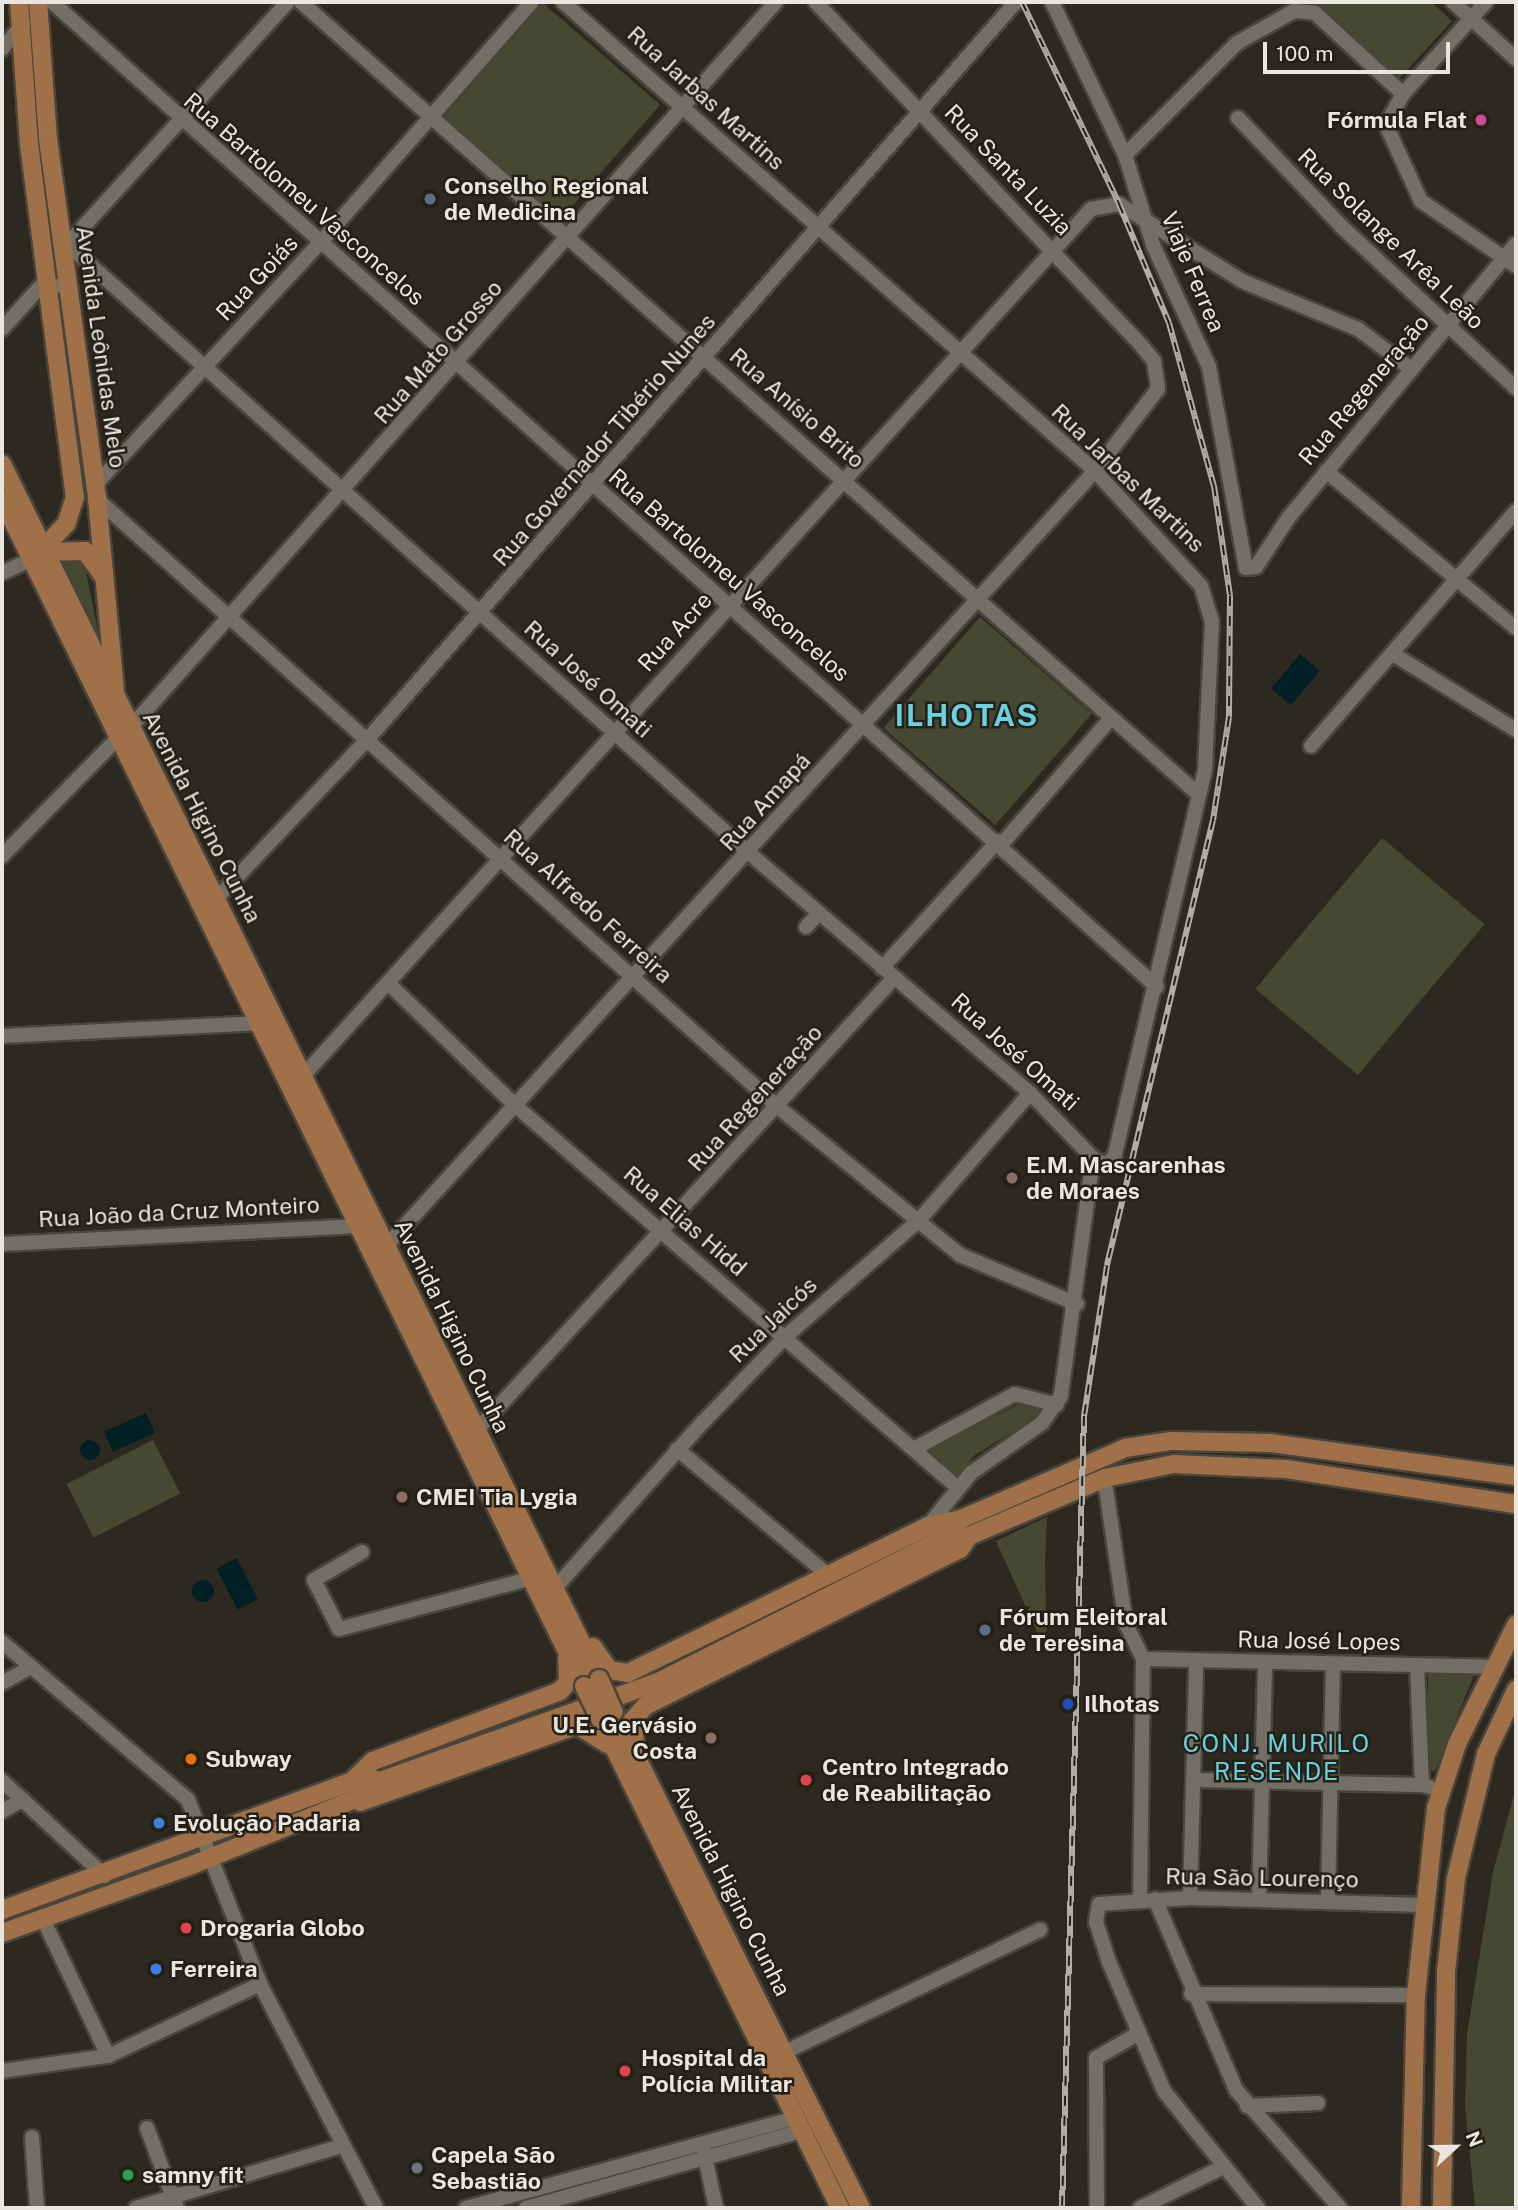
<!DOCTYPE html>
<meta charset="utf-8">
<style>
body{margin:0}
#map{position:relative;width:1518px;height:2210px;overflow:hidden;background:#2e2920;font-family:"Public Sans",sans-serif}
div>[style]{position:absolute}
[style*='--x']{left:calc(var(--x)*1px);top:calc(var(--y)*1px);width:calc(var(--w)*1px);rotate:calc(var(--a)*1deg)}
.green>*{inset:0;background:#454931;transform-origin:0 0}
.water>*{inset:0;background:#002023;transform-origin:0 0}
.round{border-radius:50%}
.roads{filter:drop-shadow(2px 0 #49453d) drop-shadow(-2px 0 #49453d) drop-shadow(0 2px #49453d) drop-shadow(0 -2px #49453d)}
.minor>*{height:14px;margin:-7px;padding:0 7px;transform-origin:7px;border-radius:7px;background:#746f64}
.major>*{height:18px;margin:-9px;padding:0 9px;transform-origin:9px;border-radius:9px;background:#a07148}
.rail>*{height:6px;margin-top:-3px;transform-origin:0;background:repeating-linear-gradient(90deg,#242016 0 10px,#b0ada6 0 20px);box-sizing:border-box;border-block:2px solid #b0ada6}
.bridges{filter:drop-shadow(2px 0 #49453d) drop-shadow(-2px 0 #49453d) drop-shadow(0 2px #49453d) drop-shadow(0 -2px #49453d)}
.major-bridge>*{height:18px;margin:-9px;padding:0 9px;transform-origin:9px;border-radius:9px;background:#a07148}
.dots>*{width:19px;height:19px;translate:-50% -50%;box-sizing:border-box;border:4px solid #242016;border-radius:50%}
span{translate:-50% -50%;white-space:nowrap;text-align:center;line-height:1.15;-webkit-text-stroke:5px #242016;paint-order:stroke}
.street-label{font-size:23px;color:#e9e6e0}
.poi-label{font-size:23px;color:#e9e6e0;font-weight:700}
.right{translate:-100% -50%;text-align:right}
.left{translate:0 -50%;text-align:left}
.neighbourhood-label{font-size:24px;color:#68d1e2;letter-spacing:2px}
.district-label{font-size:30px;color:#68d1e2;font-weight:700;letter-spacing:2px}
.frame{position:absolute;inset:0;border:4px solid #e9e6e0;pointer-events:none}
.north{position:absolute;left:1420px;top:2112px;width:70px;height:70px;-webkit-text-stroke:5px #242016;paint-order:stroke;rotate:68deg;font-size:19px;font-weight:700;line-height:28px;text-align:center;color:#e9e6e0}
.north::after{content:'';display:block;margin:auto;width:24px;height:32px;background:#e9e6e0;clip-path:polygon(50% 0,100% 100%,50% 72%,0 100%)}
.scale{position:absolute;left:1263px;top:42px;width:187px;height:32px;box-sizing:border-box;border:4px solid #e9e6e0;border-top:0;padding-left:9px;font-size:21px;line-height:24px;white-space:nowrap;color:#e9e6e0;-webkit-text-stroke:5px #242016;paint-order:stroke}
</style>
<div id="map">
<div class="green">
<div style="clip-path:polygon(1323px 2px,1431px 2px,1452px 21px,1398px 80px,1318px 7px)"></div>
<div style="left:543px;top:3px;width:155px;height:151px;rotate:41deg"></div>
<div style="clip-path:polygon(75px 558px,85px 567px,102px 651px,55px 560px)"></div>
<div style="left:980px;top:617px;width:148px;height:147px;rotate:41deg"></div>
<div style="left:1382px;top:838px;width:134px;height:197px;rotate:40deg"></div>
<div style="clip-path:polygon(1023px 1402px,1045px 1412px,975px 1455px,954px 1479px,929px 1450px)"></div>
<div style="left:153px;top:1440px;width:60px;height:97px;rotate:63deg"></div>
<div style="clip-path:polygon(1047px 1517px,1045px 1566px,1047px 1654px,996px 1541px)"></div>
<div style="clip-path:polygon(1428px 1674px,1474px 1675px,1435px 1771px,1428px 1770px)"></div>
<div style="clip-path:polygon(1516px 1787px,1516px 2208px,1475px 2208px,1465px 2105px,1467px 2034px,1493px 1872px)"></div>
</div>
<div class="water">
<div style="left:1300px;top:654px;width:26px;height:45px;rotate:40deg"></div>
<div style="left:146px;top:1413px;width:22px;height:46px;rotate:66deg"></div>
<div class="round" style="left:80px;top:1440px;width:20px;height:20px"></div>
<div style="left:237px;top:1558px;width:46px;height:23px;rotate:63deg"></div>
<div class="round" style="left:192px;top:1580px;width:22px;height:22px"></div>
</div>
<div class="roads">
<div class="minor">
<div style="--x:52;--y:2;--w:1480;--a:41.71"></div>
<div style="--x:301;--y:2;--w:1197;--a:41.44"></div>
<div style="--x:563;--y:2;--w:709;--a:41.4"></div>
<div style="--x:1095;--y:471;--w:156;--a:47.3"></div>
<div style="--x:1201;--y:586;--w:37;--a:73"></div>
<div style="--x:1212;--y:621;--w:149;--a:92.7"></div>
<div style="--x:1205;--y:770;--w:398;--a:103.2"></div>
<div style="--x:1114;--y:1157;--w:12;--a:138"></div>
<div style="--x:1105;--y:1165;--w:14;--a:-150"></div>
<div style="--x:1052;--y:2;--w:170;--a:64.5"></div>
<div style="--x:1125;--y:155;--w:94;--a:72.7"></div>
<div style="--x:1153;--y:245;--w:134;--a:65.3"></div>
<div style="--x:1209;--y:367;--w:204;--a:79.6"></div>
<div style="--x:1246;--y:568;--w:10;--a:-6"></div>
<div style="--x:1256;--y:567;--w:60;--a:-56.6"></div>
<div style="--x:1289;--y:517;--w:355;--a:-50.3"></div>
<div style="--x:1453;--y:2;--w:85;--a:42.1"></div>
<div style="--x:1486;--y:2;--w:124;--a:132.1"></div>
<div style="--x:1403;--y:94;--w:35;--a:119"></div>
<div style="--x:1386;--y:125;--w:84;--a:65.3"></div>
<div style="--x:1421;--y:201;--w:115;--a:34.4"></div>
<div style="--x:2;--y:49;--w:33;--a:-50"></div>
<div style="--x:1238;--y:118;--w:151;--a:46.3"></div>
<div style="--x:1342;--y:227;--w:237;--a:42.8"></div>
<div style="--x:1125;--y:155;--w:158;--a:-45"></div>
<div style="--x:1237;--y:43;--w:65;--a:-29.3"></div>
<div style="--x:1294;--y:11;--w:21;--a:5"></div>
<div style="--x:1315;--y:13;--w:120;--a:42.6"></div>
<div style="--x:67;--y:244;--w:914;--a:41.76"></div>
<div style="--x:749;--y:853;--w:370;--a:40.5"></div>
<div style="--x:1030;--y:1093;--w:91;--a:45.9"></div>
<div style="--x:1093;--y:1158;--w:240;--a:97.7"></div>
<div style="--x:1061;--y:1396;--w:33;--a:125"></div>
<div style="--x:1042;--y:1423;--w:87;--a:144.8"></div>
<div style="--x:971;--y:1473;--w:68;--a:129.1"></div>
<div style="--x:63;--y:249;--w:334;--a:-47.7"></div>
<div style="--x:2;--y:329;--w:57;--a:-47.9"></div>
<div style="--x:40;--y:287;--w:27;--a:-4"></div>
<div style="--x:1326;--y:471;--w:246;--a:39.6"></div>
<div style="--x:94;--y:486;--w:332;--a:-47.1"></div>
<div style="--x:320;--y:243;--w:321;--a:-48.7"></div>
<div style="--x:97;--y:499;--w:913;--a:41.76"></div>
<div style="--x:778;--y:1107;--w:235;--a:39.1"></div>
<div style="--x:960;--y:1255;--w:127;--a:22.7"></div>
<div style="--x:2;--y:573;--w:31;--a:-25"></div>
<div style="--x:1393;--y:654;--w:145;--a:31.7"></div>
<div style="--x:130;--y:728;--w:972;--a:-48.34"></div>
<div style="--x:1311;--y:746;--w:312;--a:-48.9"></div>
<div style="--x:1001;--y:845;--w:168;--a:-49.1"></div>
<div style="--x:2;--y:856;--w:165;--a:-45.5"></div>
<div style="--x:209;--y:899;--w:7;--a:0"></div>
<div style="--x:216;--y:899;--w:218;--a:-46.5"></div>
<div style="--x:366;--y:741;--w:984;--a:-48.67"></div>
<div style="--x:806;--y:927;--w:19;--a:-47"></div>
<div style="--x:882;--y:968;--w:172;--a:-47.6"></div>
<div style="--x:388;--y:983;--w:179;--a:43.9"></div>
<div style="--x:517;--y:1107;--w:581;--a:40.82"></div>
<div style="--x:2;--y:1036;--w:257;--a:-2.9"></div>
<div style="--x:302;--y:1077;--w:1173;--a:-47.73"></div>
<div style="--x:1091;--y:209;--w:28;--a:-10"></div>
<div style="--x:1119;--y:204;--w:145;--a:32"></div>
<div style="--x:1242;--y:281;--w:126;--a:22.5"></div>
<div style="--x:1358;--y:329;--w:66;--a:37"></div>
<div style="--x:2;--y:1244;--w:356;--a:-2.9"></div>
<div style="--x:386;--y:1246;--w:1050;--a:-47.55"></div>
<div style="--x:1095;--y:471;--w:103;--a:-52.5"></div>
<div style="--x:1158;--y:389;--w:28;--a:-98"></div>
<div style="--x:1154;--y:361;--w:19;--a:-129"></div>
<div style="--x:1142;--y:346;--w:474;--a:-133.5"></div>
<div style="--x:476;--y:1431;--w:616;--a:-47.3"></div>
<div style="--x:677;--y:1449;--w:197;--a:39.8"></div>
<div style="--x:914;--y:1449;--w:115;--a:-28.6"></div>
<div style="--x:1015;--y:1394;--w:43;--a:14.7"></div>
<div style="--x:1106;--y:1489;--w:136;--a:81.6"></div>
<div style="--x:1126;--y:1624;--w:39;--a:64"></div>
<div style="--x:1143;--y:1659;--w:239;--a:90.7"></div>
<div style="--x:362;--y:1552;--w:56;--a:149.7"></div>
<div style="--x:314;--y:1580;--w:55;--a:63"></div>
<div style="--x:339;--y:1629;--w:200;--a:-14.8"></div>
<div style="--x:555;--y:1588;--w:224;--a:-48.3"></div>
<div style="--x:704;--y:1421;--w:117;--a:-46"></div>
<div style="--x:785;--y:1337;--w:178;--a:-41.1"></div>
<div style="--x:919;--y:1220;--w:169;--a:-48.8"></div>
<div style="--x:2;--y:1642;--w:244;--a:40.3"></div>
<div style="--x:188;--y:1800;--w:198;--a:68.6"></div>
<div style="--x:260;--y:1984;--w:252;--a:62.6"></div>
<div style="--x:1143;--y:1659;--w:351;--a:1.3"></div>
<div style="--x:1417;--y:1665;--w:120;--a:87.6"></div>
<div style="--x:1422;--y:1785;--w:8;--a:14"></div>
<div style="--x:2;--y:1683;--w:33;--a:-29"></div>
<div style="--x:1193;--y:1780;--w:229;--a:1.3"></div>
<div style="--x:2;--y:1781;--w:140;--a:42.7"></div>
<div style="--x:2;--y:1811;--w:24;--a:-28"></div>
<div style="--x:1190;--y:1898;--w:236;--a:-88.5"></div>
<div style="--x:1155;--y:1899;--w:207;--a:67"></div>
<div style="--x:1236;--y:2090;--w:157;--a:48.6"></div>
<div style="--x:1259;--y:1899;--w:237;--a:-88.5"></div>
<div style="--x:1328;--y:1900;--w:235;--a:-88.8"></div>
<div style="--x:44;--y:1921;--w:149;--a:64.6"></div>
<div style="--x:1191;--y:1994;--w:225;--a:0.3"></div>
<div style="--x:785;--y:2052;--w:283;--a:-25.6"></div>
<div style="--x:2;--y:2071;--w:107;--a:-8.1"></div>
<div style="--x:108;--y:2056;--w:168;--a:-25.3"></div>
<div style="--x:1247;--y:2106;--w:71;--a:-2.4"></div>
<div style="--x:147;--y:2128;--w:85;--a:69.4"></div>
<div style="--x:32;--y:2137;--w:71;--a:86"></div>
<div style="--x:704;--y:2152;--w:57;--a:77.9"></div>
<div style="--x:136;--y:2208;--w:214;--a:-16.8"></div>
<div style="--x:466;--y:2208;--w:342;--a:-15.3"></div>
<div style="--x:526;--y:2208;--w:287;--a:-15.6"></div>
<div style="--x:1097;--y:2208;--w:150;--a:-90.4"></div>
<div style="--x:1096;--y:2058;--w:50;--a:-30.2"></div>
<div style="--x:1140;--y:2208;--w:90;--a:-26.3"></div>
<div style="--x:1258;--y:2208;--w:150;--a:-128.8"></div>
<div style="--x:1164;--y:2091;--w:140;--a:-113.1"></div>
<div style="--x:1109;--y:1962;--w:42;--a:-108"></div>
<div style="--x:1096;--y:1922;--w:18;--a:-81"></div>
<div style="--x:1099;--y:1904;--w:91;--a:-3.8"></div>
<div style="--x:1190;--y:1898;--w:234;--a:1.7"></div>
</div>
<div class="major">
<div style="--x:19;--y:2;--w:142;--a:86"></div>
<div style="--x:29;--y:144;--w:356;--a:82.6"></div>
<div style="--x:75;--y:497;--w:28;--a:108"></div>
<div style="--x:66;--y:524;--w:44;--a:133.2"></div>
<div style="--x:38;--y:2;--w:137;--a:85.8"></div>
<div style="--x:48;--y:139;--w:363;--a:82.2"></div>
<div style="--x:97;--y:499;--w:190;--a:84.6"></div>
<div style="--x:2;--y:464;--w:1354;--a:63.83"></div>
<div style="--x:2;--y:499;--w:1322;--a:63.88"></div>
<div style="--x:43;--y:552;--w:42;--a:-1.4"></div>
<div style="--x:85;--y:551;--w:29;--a:54"></div>
<div style="--x:936;--y:1542;--w:34;--a:-10"></div>
<div style="--x:969;--y:1536;--w:148;--a:-23.1"></div>
<div style="--x:1105;--y:1478;--w:70;--a:-11.5"></div>
<div style="--x:1174;--y:1464;--w:112;--a:2.6"></div>
<div style="--x:1286;--y:1469;--w:233;--a:8.7"></div>
<div style="--x:593;--y:1647;--w:28;--a:55"></div>
<div style="--x:609;--y:1670;--w:19;--a:9"></div>
<div style="--x:628;--y:1673;--w:334;--a:-26.1"></div>
<div style="--x:928;--y:1526;--w:34;--a:-12"></div>
<div style="--x:614;--y:1712;--w:554;--a:63.53"></div>
<div style="--x:600;--y:1719;--w:545;--a:63.86"></div>
<div style="--x:635;--y:1745;--w:25;--a:-95"></div>
<div style="--x:633;--y:1720;--w:18;--a:-49"></div>
<div style="--x:645;--y:1706;--w:352;--a:-26.5"></div>
<div style="--x:960;--y:1549;--w:16;--a:-55"></div>
<div style="--x:352;--y:1781;--w:29;--a:-44"></div>
<div style="--x:373;--y:1761;--w:200;--a:-20.5"></div>
<div style="--x:560;--y:1691;--w:12;--a:-48"></div>
<div style="--x:568;--y:1682;--w:24;--a:-92"></div>
<div style="--x:380;--y:1781;--w:295;--a:-19.6"></div>
<div style="--x:658;--y:1682;--w:311;--a:-26.7"></div>
<div style="--x:936;--y:1542;--w:34;--a:-43"></div>
<div style="--x:961;--y:1519;--w:179;--a:-23.4"></div>
<div style="--x:1125;--y:1448;--w:47;--a:-8.7"></div>
<div style="--x:1171;--y:1441;--w:100;--a:1.1"></div>
<div style="--x:1271;--y:1443;--w:247;--a:7.7"></div>
<div style="--x:360;--y:1802;--w:230;--a:-19.5"></div>
<div style="--x:577;--y:1725;--w:36;--a:32"></div>
<div style="--x:2;--y:1910;--w:386;--a:-20.2"></div>
<div style="--x:364;--y:1777;--w:16;--a:14"></div>
<div style="--x:2;--y:1933;--w:202;--a:-19.7"></div>
<div style="--x:192;--y:1865;--w:192;--a:-22"></div>
<div style="--x:370;--y:1793;--w:16;--a:-50"></div>
<div style="--x:1411;--y:2208;--w:213;--a:-88.7"></div>
<div style="--x:1416;--y:1995;--w:188;--a:-83.9"></div>
<div style="--x:1436;--y:1808;--w:67;--a:-71.8"></div>
<div style="--x:1457;--y:1744;--w:133;--a:-63.6"></div>
<div style="--x:1442;--y:2208;--w:236;--a:-89"></div>
<div style="--x:1446;--y:1972;--w:95;--a:-83.9"></div>
<div style="--x:1456;--y:1878;--w:128;--a:-76.4"></div>
<div style="--x:1486;--y:1754;--w:71;--a:-64.9"></div>
</div>
</div>
<div class="rail">
<div style="--x:1022;--y:2;--w:224;--a:64.3"></div>
<div style="--x:1119;--y:204;--w:129;--a:67.2"></div>
<div style="--x:1169;--y:323;--w:169;--a:74.6"></div>
<div style="--x:1214;--y:486;--w:111;--a:81.7"></div>
<div style="--x:1230;--y:596;--w:121;--a:90.5"></div>
<div style="--x:1229;--y:717;--w:104;--a:98.8"></div>
<div style="--x:1213;--y:820;--w:458;--a:103.4"></div>
<div style="--x:1107;--y:1266;--w:152;--a:98.7"></div>
<div style="--x:1084;--y:1416;--w:792;--a:91.59"></div>
</div>
<div class="bridges">
<div class="major-bridge">
<div style="--x:599;--y:1679;--w:36;--a:66"></div>
<div style="--x:584;--y:1686;--w:37;--a:64"></div>
</div>
</div>
<div class="dots">
<div style="left:1481px;top:120px;background:#d1479c"></div>
<div style="left:430px;top:199px;background:#5c6f8a"></div>
<div style="left:1012px;top:1178px;background:#8d6e63"></div>
<div style="left:402px;top:1497px;background:#8d6e63"></div>
<div style="left:985px;top:1630px;background:#5c6f8a"></div>
<div style="left:1068px;top:1704px;background:#1a4fb4"></div>
<div style="left:711px;top:1738px;background:#8d6e63"></div>
<div style="left:191px;top:1759px;background:#e8710a"></div>
<div style="left:806px;top:1780px;background:#e0444e"></div>
<div style="left:159px;top:1823px;background:#3f7fe0"></div>
<div style="left:186px;top:1928px;background:#e0444e"></div>
<div style="left:156px;top:1969px;background:#3f7fe0"></div>
<div style="left:625px;top:2071px;background:#e0444e"></div>
<div style="left:417px;top:2168px;background:#6b7280"></div>
<div style="left:128px;top:2175px;background:#2e9e5b"></div>
</div>
<div class="street-label">
<span style="left:706px;top:98px;rotate:42deg">Rua Jarbas Martins</span>
<span style="left:1008px;top:170px;rotate:46deg">Rua Santa Luzia</span>
<span style="left:304px;top:199px;rotate:41deg">Rua Bartolomeu Vasconcelos</span>
<span style="left:1391px;top:239px;rotate:44deg">Rua Solange Arêa Leão</span>
<span style="left:1193px;top:272px;rotate:67deg">Viaje Ferrea</span>
<span style="left:257px;top:278px;rotate:-47deg">Rua Goiás</span>
<span style="left:101px;top:347px;rotate:82deg">Avenida Leônidas Melo</span>
<span style="left:438px;top:352px;rotate:-49deg">Rua Mato Grosso</span>
<span style="left:1364px;top:390px;rotate:-50deg">Rua Regeneração</span>
<span style="left:797px;top:408px;rotate:41deg">Rua Anísio Brito</span>
<span style="left:604px;top:440px;rotate:-49deg">Rua Governador Tibério Nunes</span>
<span style="left:1128px;top:478px;rotate:44deg">Rua Jarbas Martins</span>
<span style="left:729px;top:575px;rotate:41deg">Rua Bartolomeu Vasconcelos</span>
<span style="left:675px;top:632px;rotate:-48deg">Rua Acre</span>
<span style="left:588px;top:679px;rotate:42deg">Rua José Omati</span>
<span style="left:765px;top:802px;rotate:-48deg">Rua Amapá</span>
<span style="left:202px;top:817px;rotate:63deg">Avenida Higino Cunha</span>
<span style="left:588px;top:906px;rotate:42deg">Rua Alfredo Ferreira</span>
<span style="left:1015px;top:1052px;rotate:42deg">Rua José Omati</span>
<span style="left:755px;top:1098px;rotate:-48deg">Rua Regeneração</span>
<span style="left:179px;top:1212px;rotate:-3deg">Rua João da Cruz Monteiro</span>
<span style="left:685px;top:1221px;rotate:41deg">Rua Elias Hidd</span>
<span style="left:773px;top:1320px;rotate:-44deg">Rua Jaicós</span>
<span style="left:452px;top:1326px;rotate:64deg">Avenida Higino Cunha</span>
<span style="left:1319px;top:1641px;rotate:1deg">Rua José Lopes</span>
<span style="left:1262px;top:1878px;rotate:1deg">Rua São Lourenço</span>
<span style="left:731px;top:1890px;rotate:63deg">Avenida Higino Cunha</span>
</div>
<div class="poi-label">
<span class="right" style="left:1467px;top:120px">Fórmula Flat</span>
<span class="left" style="left:444px;top:199px">Conselho Regional<br>de Medicina</span>
<span class="left" style="left:1026px;top:1178px">E.M. Mascarenhas<br>de Moraes</span>
<span class="left" style="left:416px;top:1497px">CMEI Tia Lygia</span>
<span class="left" style="left:999px;top:1630px">Fórum Eleitoral<br>de Teresina</span>
<span class="left" style="left:1084px;top:1704px">Ilhotas</span>
<span class="right" style="left:697px;top:1738px">U.E. Gervásio<br>Costa</span>
<span class="left" style="left:205px;top:1759px">Subway</span>
<span class="left" style="left:822px;top:1780px">Centro Integrado<br>de Reabilitação</span>
<span class="left" style="left:173px;top:1823px">Evolução Padaria</span>
<span class="left" style="left:200px;top:1928px">Drogaria Globo</span>
<span class="left" style="left:170px;top:1969px">Ferreira</span>
<span class="left" style="left:641px;top:2071px">Hospital da<br>Polícia Militar</span>
<span class="left" style="left:431px;top:2168px">Capela São<br>Sebastião</span>
<span class="left" style="left:142px;top:2175px">samny fit</span>
</div>
<div class="neighbourhood-label">
<span style="left:1277px;top:1758px">CONJ. MURILO<br>RESENDE</span>
</div>
<div class="district-label">
<span style="left:967px;top:715px">ILHOTAS</span>
</div>
<div class="frame"></div>
<div class="north">N</div>
<div class="scale">100 m</div>
</div>
